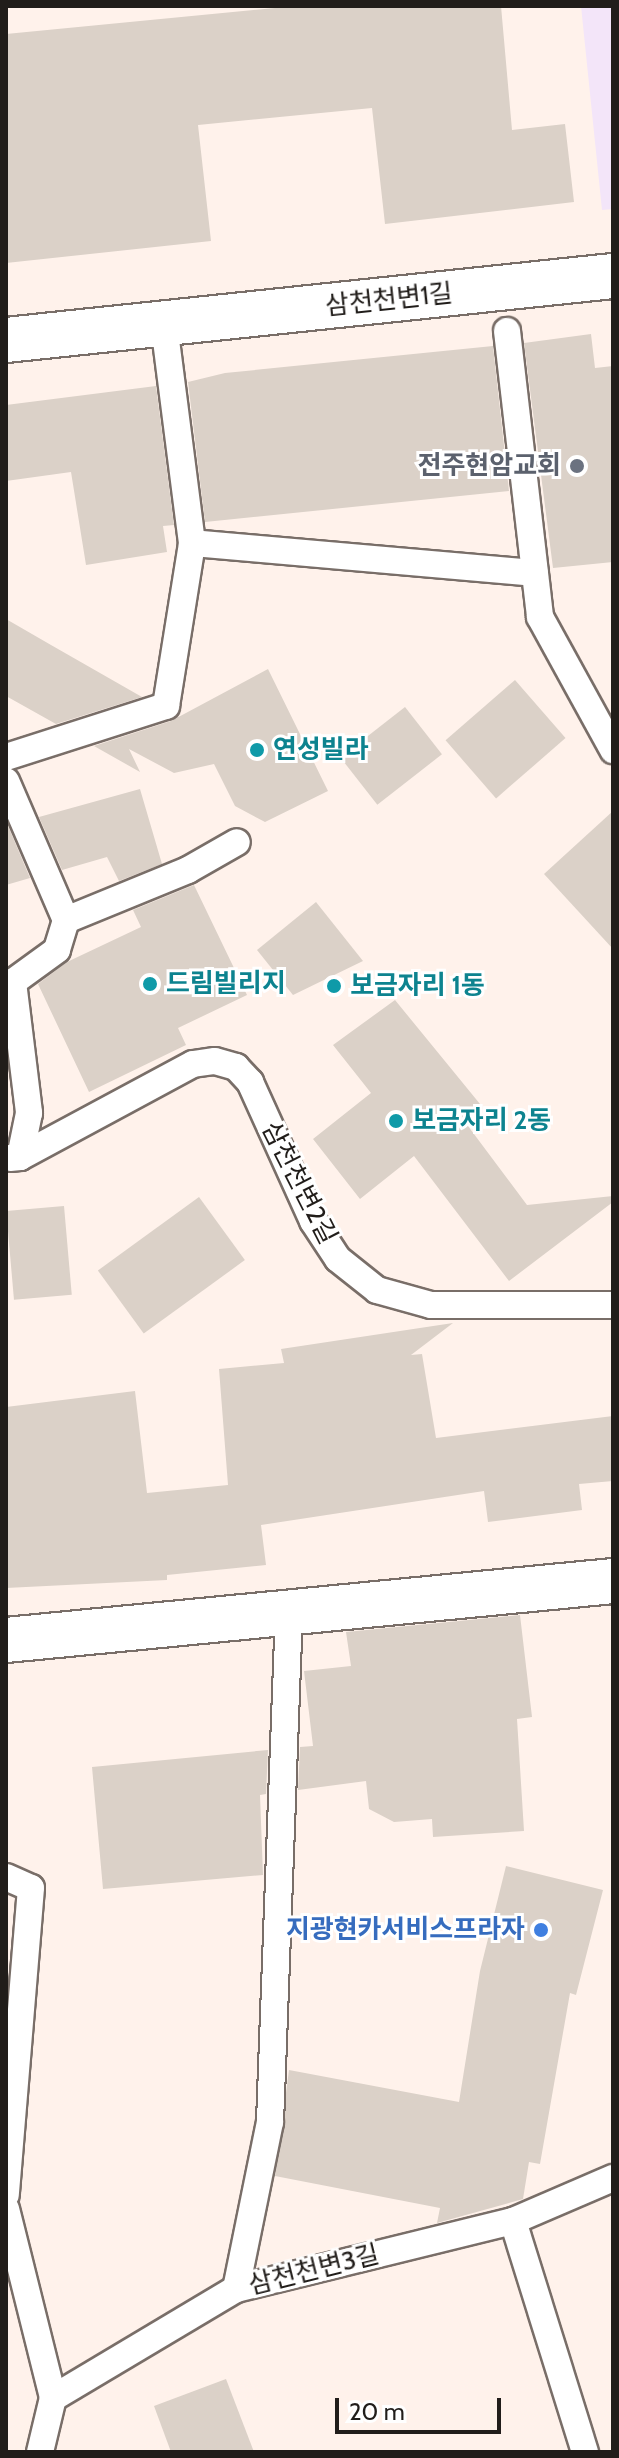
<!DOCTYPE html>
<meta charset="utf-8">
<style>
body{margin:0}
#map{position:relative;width:619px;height:2458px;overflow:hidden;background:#fff2eb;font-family:Cabin,"Noto Sans KR",sans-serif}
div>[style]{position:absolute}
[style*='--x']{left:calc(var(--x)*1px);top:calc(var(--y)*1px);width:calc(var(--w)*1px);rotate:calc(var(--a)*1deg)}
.education>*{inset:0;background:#f3e5f9}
.building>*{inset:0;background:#dbd1c8;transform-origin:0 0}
.roads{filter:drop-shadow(2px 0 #796e68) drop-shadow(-2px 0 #796e68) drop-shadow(0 2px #796e68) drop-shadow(0 -2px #796e68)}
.lane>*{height:26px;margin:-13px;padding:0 13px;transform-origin:13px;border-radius:13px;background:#fff}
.street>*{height:44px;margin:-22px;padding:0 22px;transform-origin:22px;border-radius:22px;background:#fff}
.dots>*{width:22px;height:22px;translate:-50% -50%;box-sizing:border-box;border:4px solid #fff;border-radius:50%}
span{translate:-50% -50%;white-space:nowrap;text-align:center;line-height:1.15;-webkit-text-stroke:6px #fff;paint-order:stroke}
.street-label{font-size:26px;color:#211d1a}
.worship-label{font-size:26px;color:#5b616d;font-weight:700}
.right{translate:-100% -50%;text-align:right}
.culture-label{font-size:26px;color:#0d838f;font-weight:700}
.left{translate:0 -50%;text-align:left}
.shop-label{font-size:26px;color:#366cbe;font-weight:700}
.frame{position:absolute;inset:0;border:8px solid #211d1a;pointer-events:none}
.scale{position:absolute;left:335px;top:2398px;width:166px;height:36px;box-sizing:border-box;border:4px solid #211d1a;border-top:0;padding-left:10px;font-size:24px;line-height:28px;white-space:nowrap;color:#211d1a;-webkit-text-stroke:6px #fff;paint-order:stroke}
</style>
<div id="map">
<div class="education">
<div style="clip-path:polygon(581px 6px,613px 6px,613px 209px,602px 210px)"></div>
</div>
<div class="building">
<div style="clip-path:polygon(296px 6px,501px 6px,512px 130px,565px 124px,574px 202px,385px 224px,372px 108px,198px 125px,211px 241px,6px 263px,6px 34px)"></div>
<div style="clip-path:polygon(591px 334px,595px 368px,613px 366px,613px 562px,553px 568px,524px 343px)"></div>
<div style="clip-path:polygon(493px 346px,509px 491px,205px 522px,188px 382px,225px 373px)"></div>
<div style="clip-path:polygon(156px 386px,174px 525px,163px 526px,167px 552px,86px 565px,71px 472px,6px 481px,6px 405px)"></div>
<div style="clip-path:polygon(6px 619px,51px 645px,142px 697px,56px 724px,6px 696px)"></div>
<div style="clip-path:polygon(268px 669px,328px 791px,265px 822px,235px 806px,214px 764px,174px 773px,129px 749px,140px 772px,94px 746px,171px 721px)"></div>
<div style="left:515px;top:680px;width:77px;height:92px;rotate:49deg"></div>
<div style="left:405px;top:707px;width:60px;height:82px;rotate:52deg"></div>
<div style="clip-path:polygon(140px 789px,162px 864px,119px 881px,107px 857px,62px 870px,39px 817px)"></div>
<div style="clip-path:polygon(613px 811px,613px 949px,544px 874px)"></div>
<div style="clip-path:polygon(6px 821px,30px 878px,6px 885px)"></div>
<div style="clip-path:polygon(194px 885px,247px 995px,178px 1028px,186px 1045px,89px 1092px,38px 984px,67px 962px,141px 927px,133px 910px)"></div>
<div style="clip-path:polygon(316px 902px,363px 961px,293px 995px,257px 950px)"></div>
<div style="clip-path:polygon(395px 1000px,480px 1104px,462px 1118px,527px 1205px,613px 1196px,613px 1202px,509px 1281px,414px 1156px,360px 1199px,313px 1139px,371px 1093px,333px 1045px)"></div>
<div style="left:199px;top:1197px;width:78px;height:125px;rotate:54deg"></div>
<div style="left:64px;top:1206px;width:89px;height:58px;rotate:85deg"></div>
<div style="clip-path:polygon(453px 1323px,411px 1355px,422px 1354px,436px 1438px,613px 1416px,613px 1481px,579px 1484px,582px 1510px,488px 1522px,484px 1491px,261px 1525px,266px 1565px,167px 1575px,167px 1580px,6px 1588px,6px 1407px,135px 1391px,147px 1493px,228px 1485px,219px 1369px,284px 1363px,281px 1349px)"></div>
<div style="clip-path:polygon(520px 1615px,532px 1717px,517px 1719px,524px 1831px,433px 1837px,432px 1819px,394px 1822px,369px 1809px,366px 1781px,298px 1790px,300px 1747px,313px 1746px,304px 1671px,351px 1666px,346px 1632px)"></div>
<div style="clip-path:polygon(268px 1750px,266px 1794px,260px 1795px,263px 1875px,103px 1889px,92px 1767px)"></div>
<div style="clip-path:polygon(506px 1866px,603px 1890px,576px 1995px,570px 1993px,540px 2164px,529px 2162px,523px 2199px,437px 2223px,440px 2208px,275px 2176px,289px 2070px,459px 2102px,480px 1971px)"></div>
<div style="clip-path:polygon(226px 2379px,254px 2452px,171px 2452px,154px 2406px)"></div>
</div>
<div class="roads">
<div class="lane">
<div style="--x:507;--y:331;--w:288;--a:83.4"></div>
<div style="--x:540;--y:617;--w:152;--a:61.2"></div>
<div style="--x:192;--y:543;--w:344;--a:5"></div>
<div style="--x:6;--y:757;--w:168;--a:-17.7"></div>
<div style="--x:166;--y:706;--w:165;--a:-80.9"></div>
<div style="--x:192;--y:543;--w:221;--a:-97.3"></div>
<div style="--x:6;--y:781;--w:151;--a:66.7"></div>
<div style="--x:66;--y:920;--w:31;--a:107"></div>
<div style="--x:57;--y:950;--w:54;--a:144"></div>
<div style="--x:13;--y:982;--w:132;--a:83"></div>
<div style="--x:29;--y:1113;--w:45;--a:101.6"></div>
<div style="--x:20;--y:1157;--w:10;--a:174"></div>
<div style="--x:66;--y:920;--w:132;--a:-22.3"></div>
<div style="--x:188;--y:870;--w:56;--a:-29.7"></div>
<div style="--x:20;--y:1157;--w:196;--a:-28.3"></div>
<div style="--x:193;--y:1064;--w:22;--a:-8"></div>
<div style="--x:215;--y:1061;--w:22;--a:16"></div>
<div style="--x:236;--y:1067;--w:21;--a:47"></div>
<div style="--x:250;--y:1082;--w:153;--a:65.6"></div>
<div style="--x:313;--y:1221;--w:45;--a:56.7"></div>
<div style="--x:338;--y:1259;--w:50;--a:38.5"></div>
<div style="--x:377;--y:1290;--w:56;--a:15.5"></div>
<div style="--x:431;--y:1305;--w:182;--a:0"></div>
<div style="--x:6;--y:1877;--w:27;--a:24"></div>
<div style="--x:31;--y:1888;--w:308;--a:94.7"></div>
<div style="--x:6;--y:2209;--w:195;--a:76"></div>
<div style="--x:513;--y:2221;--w:242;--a:72.7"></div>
<div style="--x:236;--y:2289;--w:170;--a:-78.5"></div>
<div style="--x:270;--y:2122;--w:510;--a:-87.87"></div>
<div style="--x:40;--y:2452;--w:56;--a:-76.5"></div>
<div style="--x:53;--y:2398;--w:213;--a:-30.8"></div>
<div style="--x:236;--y:2289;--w:285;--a:-13.8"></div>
<div style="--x:513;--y:2221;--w:109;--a:-23.3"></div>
</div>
<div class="street">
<div style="--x:6;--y:340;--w:610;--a:-6.02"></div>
<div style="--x:6;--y:1640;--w:610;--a:-5.55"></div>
</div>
</div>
<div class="dots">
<div style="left:577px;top:466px;background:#6b7280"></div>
<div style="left:257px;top:750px;background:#0f9aa8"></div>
<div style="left:150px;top:984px;background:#0f9aa8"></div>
<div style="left:334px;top:986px;background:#0f9aa8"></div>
<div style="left:396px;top:1121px;background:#0f9aa8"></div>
<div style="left:541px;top:1930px;background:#3f7fe0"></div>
</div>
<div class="street-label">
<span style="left:389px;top:300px;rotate:-6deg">삼천천변1길</span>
<span style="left:299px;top:1183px;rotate:63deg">삼천천변2길</span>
<span style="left:314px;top:2270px;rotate:-14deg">삼천천변3길</span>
</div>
<div class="worship-label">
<span class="right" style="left:561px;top:466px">전주현암교회</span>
</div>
<div class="culture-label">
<span class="left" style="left:273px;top:750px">연성빌라</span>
<span class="left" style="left:166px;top:984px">드림빌리지</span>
<span class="left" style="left:350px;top:986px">보금자리 1동</span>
<span class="left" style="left:412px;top:1121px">보금자리 2동</span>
</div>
<div class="shop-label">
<span class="right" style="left:525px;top:1930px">지광현카서비스프라자</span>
</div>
<div class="frame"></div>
<div class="scale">20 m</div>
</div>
